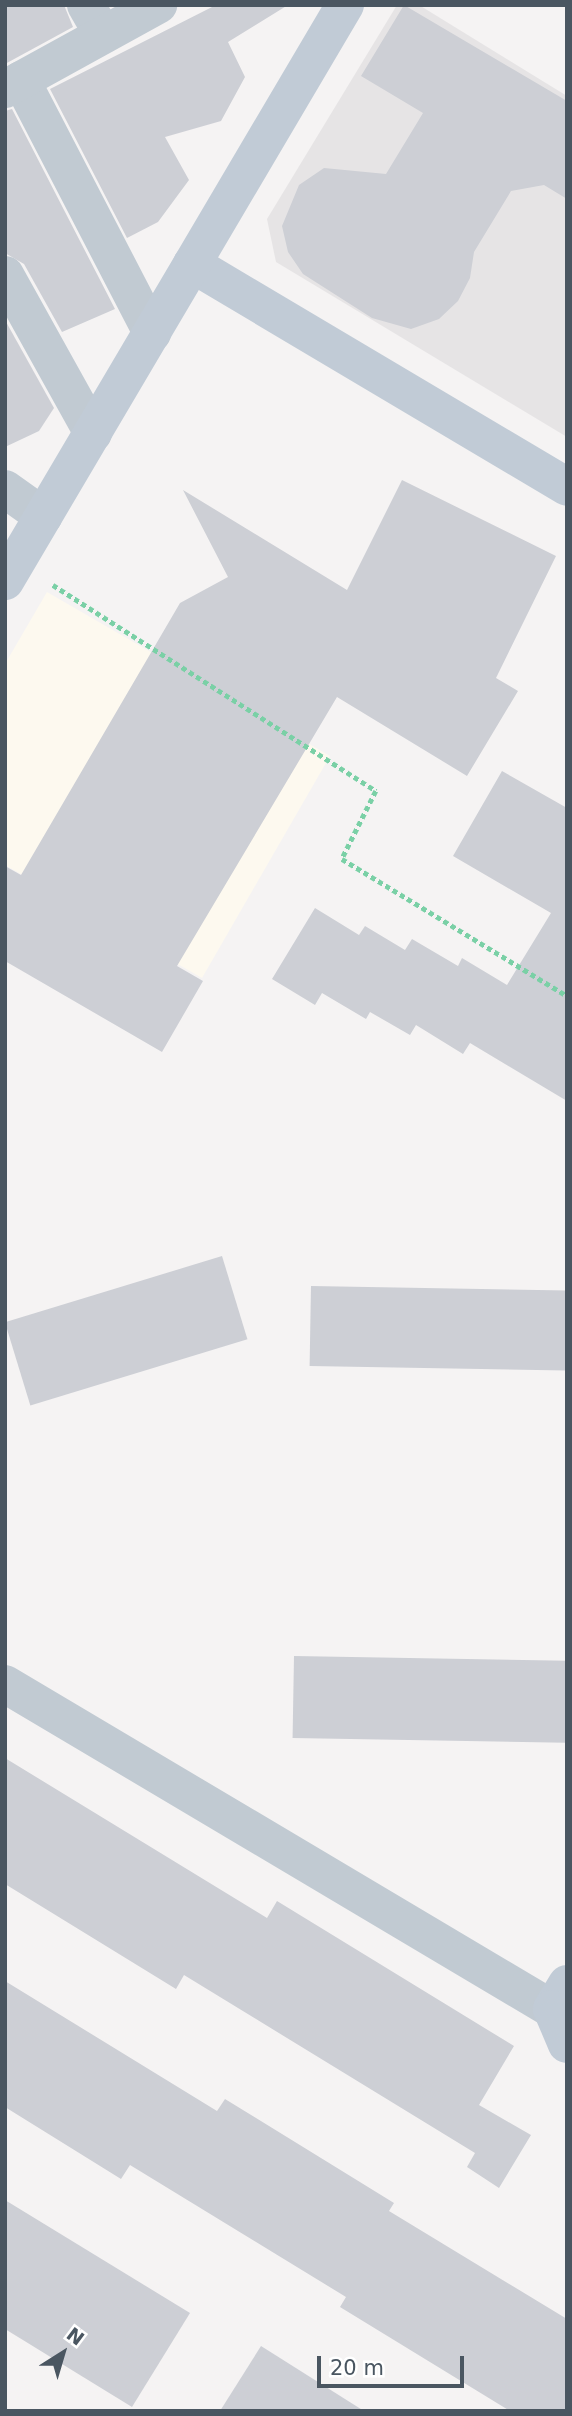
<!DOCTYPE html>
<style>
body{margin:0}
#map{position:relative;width:572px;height:2416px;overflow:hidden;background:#f5f3f3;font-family:"DejaVu Sans",sans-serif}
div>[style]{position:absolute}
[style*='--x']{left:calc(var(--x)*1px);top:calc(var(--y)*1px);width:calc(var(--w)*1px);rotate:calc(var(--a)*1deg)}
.commercial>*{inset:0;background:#fdf9ef}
.education>*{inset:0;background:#e6e4e5}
.building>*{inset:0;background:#cdcfd5;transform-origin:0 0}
.path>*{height:4.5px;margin-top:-2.25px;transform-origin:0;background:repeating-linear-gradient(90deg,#7ad0a6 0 5px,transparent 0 8.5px)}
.street>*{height:38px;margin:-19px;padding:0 19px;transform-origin:19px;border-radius:19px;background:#c1cad2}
.secondary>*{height:38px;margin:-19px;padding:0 19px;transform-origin:19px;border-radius:19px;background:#c1cbd6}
span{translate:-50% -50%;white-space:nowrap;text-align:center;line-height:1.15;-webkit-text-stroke:5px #fff;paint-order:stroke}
.frame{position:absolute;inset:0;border:7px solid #4a5661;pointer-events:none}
.north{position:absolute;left:28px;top:2318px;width:70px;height:70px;-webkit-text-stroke:5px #fff;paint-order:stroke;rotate:37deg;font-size:19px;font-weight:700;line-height:28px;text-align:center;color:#4a5661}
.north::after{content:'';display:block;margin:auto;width:24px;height:32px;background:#4a5661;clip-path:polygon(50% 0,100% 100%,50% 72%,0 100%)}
.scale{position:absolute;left:317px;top:2356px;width:147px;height:32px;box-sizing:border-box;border:4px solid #4a5661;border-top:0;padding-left:9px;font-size:21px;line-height:24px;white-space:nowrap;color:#4a5661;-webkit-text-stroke:5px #fff;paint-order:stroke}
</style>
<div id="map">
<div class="commercial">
<div style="clip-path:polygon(47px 592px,330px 756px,202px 978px,5px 865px,5px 664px)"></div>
</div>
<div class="education">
<div style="clip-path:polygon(397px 5px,419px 5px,567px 96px,567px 437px,276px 262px,267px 219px)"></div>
</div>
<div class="building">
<div style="clip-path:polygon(5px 5px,64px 5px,73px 27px,5px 64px)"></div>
<div style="clip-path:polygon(216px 5px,288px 5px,228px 42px,245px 77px,221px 121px,165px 137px,189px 180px,158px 222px,127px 238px,50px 89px)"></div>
<div style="clip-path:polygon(404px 5px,567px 101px,567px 199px,544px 185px,511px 191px,474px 252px,470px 278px,458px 301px,439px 319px,411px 329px,372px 318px,303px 274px,288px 252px,282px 226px,299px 185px,324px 168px,386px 174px,423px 113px,361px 76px)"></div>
<div style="clip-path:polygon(12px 109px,115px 309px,62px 332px,24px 264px,5px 253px,5px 111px)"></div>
<div style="clip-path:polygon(5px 320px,54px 408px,39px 431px,5px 447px)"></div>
<div style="clip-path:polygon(402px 480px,556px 556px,496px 678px,518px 691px,467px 776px,337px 697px,177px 966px,203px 981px,162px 1052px,5px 961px,5px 866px,21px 875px,180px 603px,228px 577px,183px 490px,347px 590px)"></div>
<div style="clip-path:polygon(502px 771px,567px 808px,567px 1101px,470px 1043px,463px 1054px,416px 1025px,410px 1035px,370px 1012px,366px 1019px,322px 993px,315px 1005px,272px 979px,315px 908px,359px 935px,365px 926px,405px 950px,412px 939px,458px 966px,462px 958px,507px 985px,551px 913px,453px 856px)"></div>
<div style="left:222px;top:1256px;width:87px;height:227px;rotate:73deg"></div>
<div style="left:311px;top:1286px;width:256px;height:80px;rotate:1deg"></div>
<div style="left:294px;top:1656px;width:273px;height:82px;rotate:1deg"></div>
<div style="clip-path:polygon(5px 1758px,267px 1918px,277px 1901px,514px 2046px,479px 2105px,531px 2135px,499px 2188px,467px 2167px,475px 2153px,184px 1975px,176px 1989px,5px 1884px)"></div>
<div style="clip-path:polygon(5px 1981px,217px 2111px,225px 2099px,394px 2203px,389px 2211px,567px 2319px,567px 2411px,510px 2411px,340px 2307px,346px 2297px,130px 2165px,121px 2179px,5px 2107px)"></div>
<div style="clip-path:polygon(5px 2200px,190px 2313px,132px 2407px,5px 2329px)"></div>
<div style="clip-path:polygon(261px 2346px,364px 2411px,220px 2411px)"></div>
</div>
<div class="path">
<div style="--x:53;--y:585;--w:383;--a:32.5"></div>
<div style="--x:376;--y:791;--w:76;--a:116.6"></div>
<div style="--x:342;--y:859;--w:263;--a:31.3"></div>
</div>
<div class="street">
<div style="--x:86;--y:5;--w:34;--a:60"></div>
<div style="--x:21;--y:80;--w:285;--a:62.6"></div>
<div style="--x:5;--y:89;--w:175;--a:-28.8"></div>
<div style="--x:5;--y:275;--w:181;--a:60.9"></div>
<div style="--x:5;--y:489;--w:47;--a:35.4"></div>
<div style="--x:5;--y:1684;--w:636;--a:30.72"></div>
</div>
<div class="secondary">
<div style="--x:192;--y:264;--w:436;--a:30.7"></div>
<div style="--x:5;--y:581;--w:669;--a:-59.45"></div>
<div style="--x:567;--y:1984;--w:29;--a:121"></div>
<div style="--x:552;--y:2009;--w:38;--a:67"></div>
</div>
<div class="frame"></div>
<div class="north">N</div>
<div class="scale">20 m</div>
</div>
